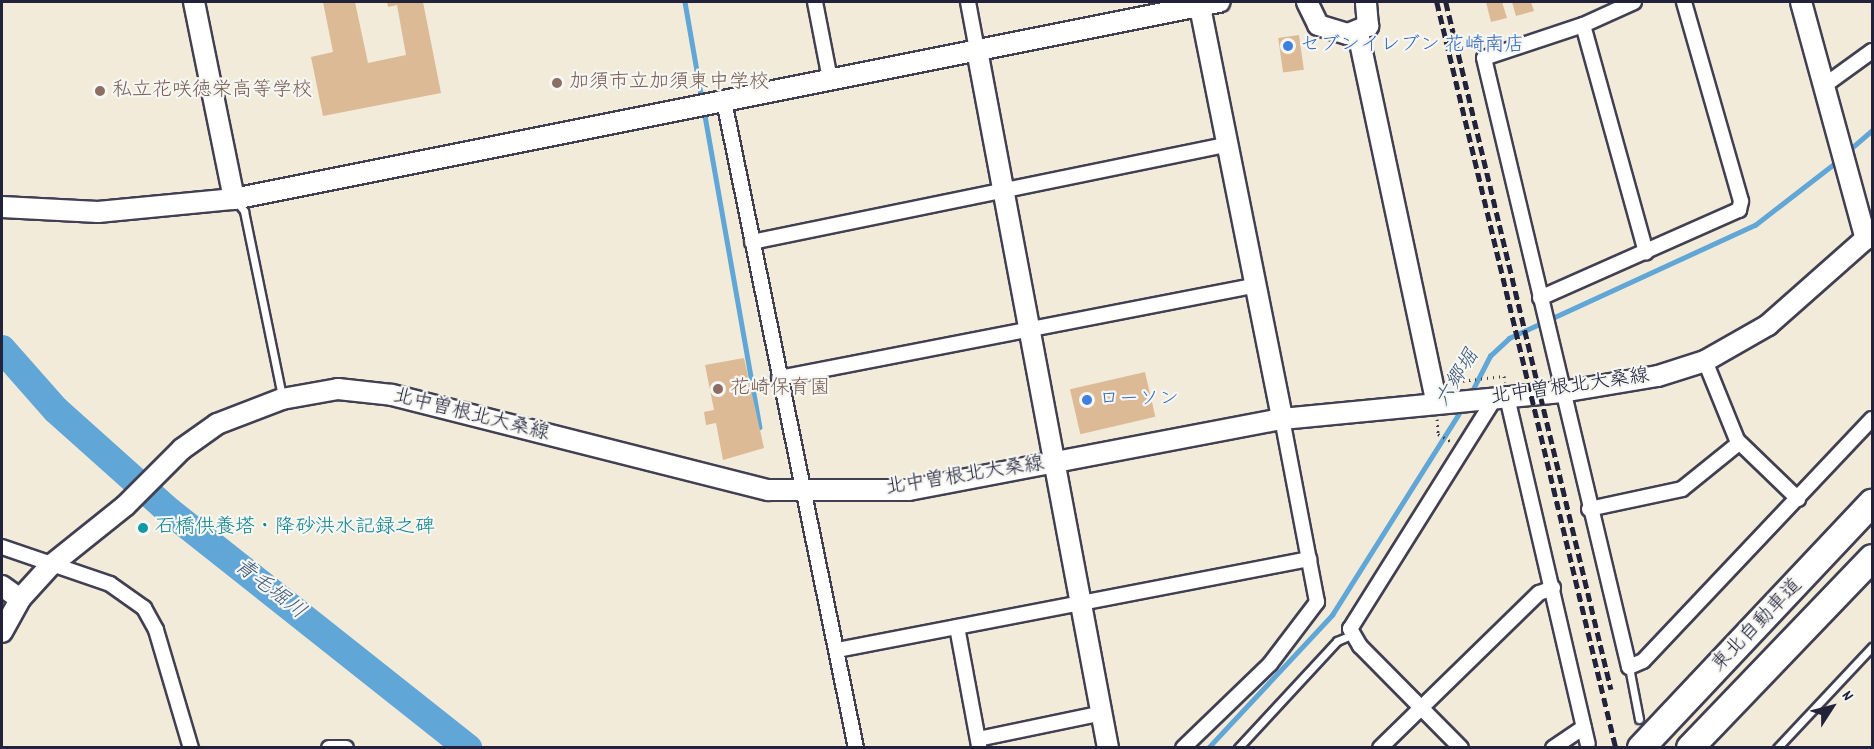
<!DOCTYPE html>
<meta charset="utf-8">
<style>
body{margin:0}
#map{position:relative;width:1874px;height:749px;overflow:hidden;background:#f2ebd9;font-family:Dekko,"Klee One",sans-serif}
div>[style]{position:absolute}
[style*='--x']{left:calc(var(--x)*1px);top:calc(var(--y)*1px);width:calc(var(--w)*1px);rotate:calc(var(--a)*1deg)}
.stream>*{height:4.5px;margin:-2.25px;padding:0 2.25px;transform-origin:2.25px;border-radius:2.25px;background:#60a6d6}
.river>*{height:28px;margin:-14px;padding:0 14px;transform-origin:14px;border-radius:14px;background:#60a6d6}
.building>*{inset:0;background:#dcba95;transform-origin:0 0}
.path>*{height:3px;margin-top:-1.5px;transform-origin:0;background:repeating-linear-gradient(90deg,#414053 0 1.5px,transparent 0 6px)}
.roads{filter:drop-shadow(2px 0 #414053) drop-shadow(-2px 0 #414053) drop-shadow(0 2px #414053) drop-shadow(0 -2px #414053)}
.lane>*{height:7px;margin:-3.5px;padding:0 3.5px;transform-origin:3.5px;border-radius:3.5px;background:#fff}
.street>*{height:14px;margin:-7px;padding:0 7px;transform-origin:7px;border-radius:7px;background:#fff}
.secondary>*{height:20px;margin:-10px;padding:0 10px;transform-origin:10px;border-radius:10px;background:#fff}
.highway>*{height:26px;margin:-13px;padding:0 13px;transform-origin:13px;border-radius:13px;background:#fff}
.rail>*{height:4.5px;margin-top:-2.25px;transform-origin:0;background:repeating-linear-gradient(90deg,#22223b 0 9px,transparent 0 13.5px)}
.dots>*{width:16px;height:16px;translate:-50% -50%;box-sizing:border-box;border:3px solid #f6f6f2;border-radius:50%}
span{translate:-50% -50%;white-space:nowrap;text-align:center;line-height:1.15;-webkit-text-stroke:4.5px #f6f6f2;paint-order:stroke}
.shop-label{font-size:20px;color:#366cbe}
.left{translate:0 -50%;text-align:left}
.education-label{font-size:20px;color:#785e54}
.street-label{font-size:20px;color:#22223b}
.culture-label{font-size:20px;color:#0d838f}
.water-label{font-size:21px;color:#3b5779;font-style:italic}
.frame{position:absolute;inset:0;border:3px solid #22223b;pointer-events:none}
.north{position:absolute;left:1802px;top:677px;width:60px;height:60px;-webkit-text-stroke:4px #f6f6f2;paint-order:stroke;rotate:54deg;font-size:16px;font-weight:700;line-height:24px;text-align:center;color:#22223b}
.north::after{content:'';display:block;margin:auto;width:21px;height:27px;background:#22223b;clip-path:polygon(50% 0,100% 100%,50% 72%,0 100%)}
</style>
<div id="map">
<div class="stream">
<div style="--x:685;--y:2;--w:98;--a:80.1"></div>
<div style="--x:704;--y:110;--w:322;--a:80"></div>
<div style="--x:1847;--y:152;--w:33;--a:-41"></div>
<div style="--x:1470;--y:395;--w:44;--a:-62.9"></div>
<div style="--x:1490;--y:356;--w:26;--a:-43"></div>
<div style="--x:1509;--y:338;--w:271;--a:-24.7"></div>
<div style="--x:1755;--y:225;--w:106;--a:-37.7"></div>
<div style="--x:1208;--y:748;--w:182;--a:-47"></div>
<div style="--x:1332;--y:615;--w:246;--a:-57.8"></div>
</div>
<div class="river">
<div style="--x:2;--y:349;--w:81;--a:48.5"></div>
<div style="--x:56;--y:410;--w:152;--a:41.8"></div>
<div style="--x:169;--y:511;--w:382;--a:38.4"></div>
</div>
<div class="building">
<div style="clip-path:polygon(323px 2px,355px 2px,368px 63px,406px 55px,397px 5px,388px 7px,387px 2px,423px 2px,441px 93px,323px 116px,311px 57px,333px 52px)"></div>
<div style="clip-path:polygon(1486px 2px,1502px 2px,1507px 18px,1491px 22px)"></div>
<div style="clip-path:polygon(1512px 2px,1531px 2px,1534px 11px,1516px 16px)"></div>
<div style="left:1299px;top:35px;width:35px;height:21px;rotate:82deg"></div>
<div style="clip-path:polygon(744px 358px,764px 448px,723px 460px,716px 423px,706px 425px,704px 412px,714px 410px,705px 365px)"></div>
<div style="left:1145px;top:372px;width:46px;height:77px;rotate:77deg"></div>
</div>
<div class="path">
<div style="--x:1451;--y:382;--w:53;--a:-6.5"></div>
<div style="--x:1504;--y:376;--w:6;--a:81"></div>
<div style="--x:1437;--y:419;--w:15;--a:86"></div>
<div style="--x:1438;--y:434;--w:14;--a:30"></div>
</div>
<div class="roads">
<div class="lane">
<div style="--x:236;--y:201;--w:13;--a:51"></div>
<div style="--x:244;--y:211;--w:189;--a:78.4"></div>
<div style="--x:1629;--y:667;--w:53;--a:79.1"></div>
<div style="--x:1238;--y:748;--w:146;--a:-47.2"></div>
<div style="--x:1337;--y:641;--w:15;--a:-23"></div>
<div style="--x:1777;--y:748;--w:139;--a:-46.8"></div>
</div>
<div class="street">
<div style="--x:815;--y:2;--w:78;--a:79"></div>
<div style="--x:968;--y:2;--w:49;--a:79.4"></div>
<div style="--x:1634;--y:2;--w:56;--a:155.7"></div>
<div style="--x:1583;--y:25;--w:104;--a:161.6"></div>
<div style="--x:1484;--y:58;--w:626;--a:76.61"></div>
<div style="--x:1629;--y:667;--w:15;--a:-23"></div>
<div style="--x:1643;--y:661;--w:333;--a:-46.6"></div>
<div style="--x:1583;--y:25;--w:236;--a:74.5"></div>
<div style="--x:1825;--y:85;--w:58;--a:-35.9"></div>
<div style="--x:724;--y:101;--w:660;--a:78.47"></div>
<div style="--x:752;--y:242;--w:484;--a:-11.6"></div>
<div style="--x:1540;--y:298;--w:218;--a:-23.9"></div>
<div style="--x:1739;--y:210;--w:9;--a:-77"></div>
<div style="--x:1741;--y:201;--w:207;--a:-106"></div>
<div style="--x:1705;--y:361;--w:85;--a:67.9"></div>
<div style="--x:1737;--y:440;--w:85;--a:44"></div>
<div style="--x:779;--y:378;--w:484;--a:-11"></div>
<div style="--x:1507;--y:397;--w:356;--a:76.9"></div>
<div style="--x:1589;--y:509;--w:95;--a:-12.1"></div>
<div style="--x:1682;--y:489;--w:73;--a:-38.9"></div>
<div style="--x:2;--y:547;--w:114;--a:18.9"></div>
<div style="--x:110;--y:584;--w:42;--a:35.2"></div>
<div style="--x:144;--y:608;--w:25;--a:61"></div>
<div style="--x:156;--y:630;--w:123;--a:73.5"></div>
<div style="--x:957;--y:627;--w:121;--a:79.5"></div>
<div style="--x:837;--y:650;--w:481;--a:-10.9"></div>
<div style="--x:978;--y:739;--w:127;--a:-11.8"></div>
<div style="--x:329;--y:748;--w:17;--a:0"></div>
<div style="--x:1183;--y:748;--w:121;--a:-44"></div>
<div style="--x:1270;--y:664;--w:78;--a:-52.8"></div>
<div style="--x:1317;--y:602;--w:186;--a:-100.8"></div>
<div style="--x:1380;--y:748;--w:222;--a:-44.3"></div>
<div style="--x:1539;--y:593;--w:15;--a:-20"></div>
<div style="--x:1461;--y:748;--w:144;--a:-134.7"></div>
<div style="--x:1360;--y:646;--w:20;--a:-120"></div>
<div style="--x:1350;--y:629;--w:273;--a:-57.9"></div>
<div style="--x:1553;--y:748;--w:37;--a:-34"></div>
</div>
<div class="secondary">
<div style="--x:194;--y:2;--w:201;--a:78.5"></div>
<div style="--x:1199;--y:2;--w:425;--a:78.7"></div>
<div style="--x:1307;--y:2;--w:25;--a:64"></div>
<div style="--x:1318;--y:25;--w:31;--a:17"></div>
<div style="--x:1348;--y:34;--w:22;--a:-22"></div>
<div style="--x:1368;--y:26;--w:24;--a:-95"></div>
<div style="--x:1801;--y:2;--w:246;--a:74.7"></div>
<div style="--x:1358;--y:33;--w:379;--a:78"></div>
<div style="--x:977;--y:50;--w:710;--a:79.37"></div>
<div style="--x:2;--y:207;--w:96;--a:3"></div>
<div style="--x:98;--y:212;--w:137;--a:-5.5"></div>
<div style="--x:234;--y:199;--w:1005;--a:-11.31"></div>
<div style="--x:2;--y:586;--w:22;--a:36"></div>
<div style="--x:2;--y:632;--w:38;--a:-61"></div>
<div style="--x:20;--y:599;--w:45;--a:-47.7"></div>
<div style="--x:50;--y:566;--w:96;--a:-38.7"></div>
<div style="--x:125;--y:506;--w:81;--a:-45"></div>
<div style="--x:182;--y:449;--w:43;--a:-35.5"></div>
<div style="--x:217;--y:424;--w:70;--a:-21"></div>
<div style="--x:282;--y:399;--w:57;--a:-10.1"></div>
<div style="--x:338;--y:389;--w:54;--a:6.3"></div>
<div style="--x:392;--y:395;--w:388;--a:14.2"></div>
<div style="--x:768;--y:490;--w:141;--a:0"></div>
<div style="--x:909;--y:490;--w:380;--a:-10.8"></div>
<div style="--x:1282;--y:419;--w:281;--a:-5.5"></div>
<div style="--x:1562;--y:392;--w:97;--a:-9.5"></div>
<div style="--x:1658;--y:376;--w:49;--a:-17.7"></div>
<div style="--x:1705;--y:361;--w:73;--a:-29.7"></div>
<div style="--x:1768;--y:325;--w:139;--a:-41.5"></div>
</div>
<div class="highway">
<div style="--x:1641;--y:748;--w:337;--a:-46.7"></div>
<div style="--x:1690;--y:748;--w:263;--a:-46.2"></div>
</div>
</div>
<div class="rail">
<div style="--x:1437;--y:2;--w:767;--a:76.51"></div>
<div style="--x:1446;--y:2;--w:707;--a:76.49"></div>
</div>
<div class="dots">
<div style="left:1288px;top:46px;background:#3f7fe0"></div>
<div style="left:557px;top:83px;background:#8d6e63"></div>
<div style="left:100px;top:91px;background:#8d6e63"></div>
<div style="left:718px;top:389px;background:#8d6e63"></div>
<div style="left:1087px;top:400px;background:#3f7fe0"></div>
<div style="left:143px;top:528px;background:#0f9aa8"></div>
</div>
<div class="shop-label">
<span class="left" style="left:1300px;top:46px">セブンイレブン 花崎南店</span>
<span class="left" style="left:1099px;top:400px">ローソン</span>
</div>
<div class="education-label">
<span class="left" style="left:569px;top:83px">加須市立加須東中学校</span>
<span class="left" style="left:112px;top:91px">私立花咲徳栄高等学校</span>
<span class="left" style="left:730px;top:389px">花崎保育園</span>
</div>
<div class="street-label">
<span style="left:1570px;top:388px;rotate:-8deg">北中曽根北大桑線</span>
<span style="left:471px;top:416px;rotate:14deg">北中曽根北大桑線</span>
<span style="left:965px;top:477px;rotate:-9deg">北中曽根北大桑線</span>
<span style="left:1758px;top:626px;rotate:-46deg">東北自動車道</span>
</div>
<div class="culture-label">
<span class="left" style="left:155px;top:528px">石橋供養塔・降砂洪水記録之碑</span>
</div>
<div class="water-label">
<span style="left:1458px;top:379px;rotate:-58deg">六郷堀</span>
<span style="left:269px;top:590px;rotate:38deg">青毛堀川</span>
</div>
<div class="frame"></div>
<div class="north">N</div>
</div>
